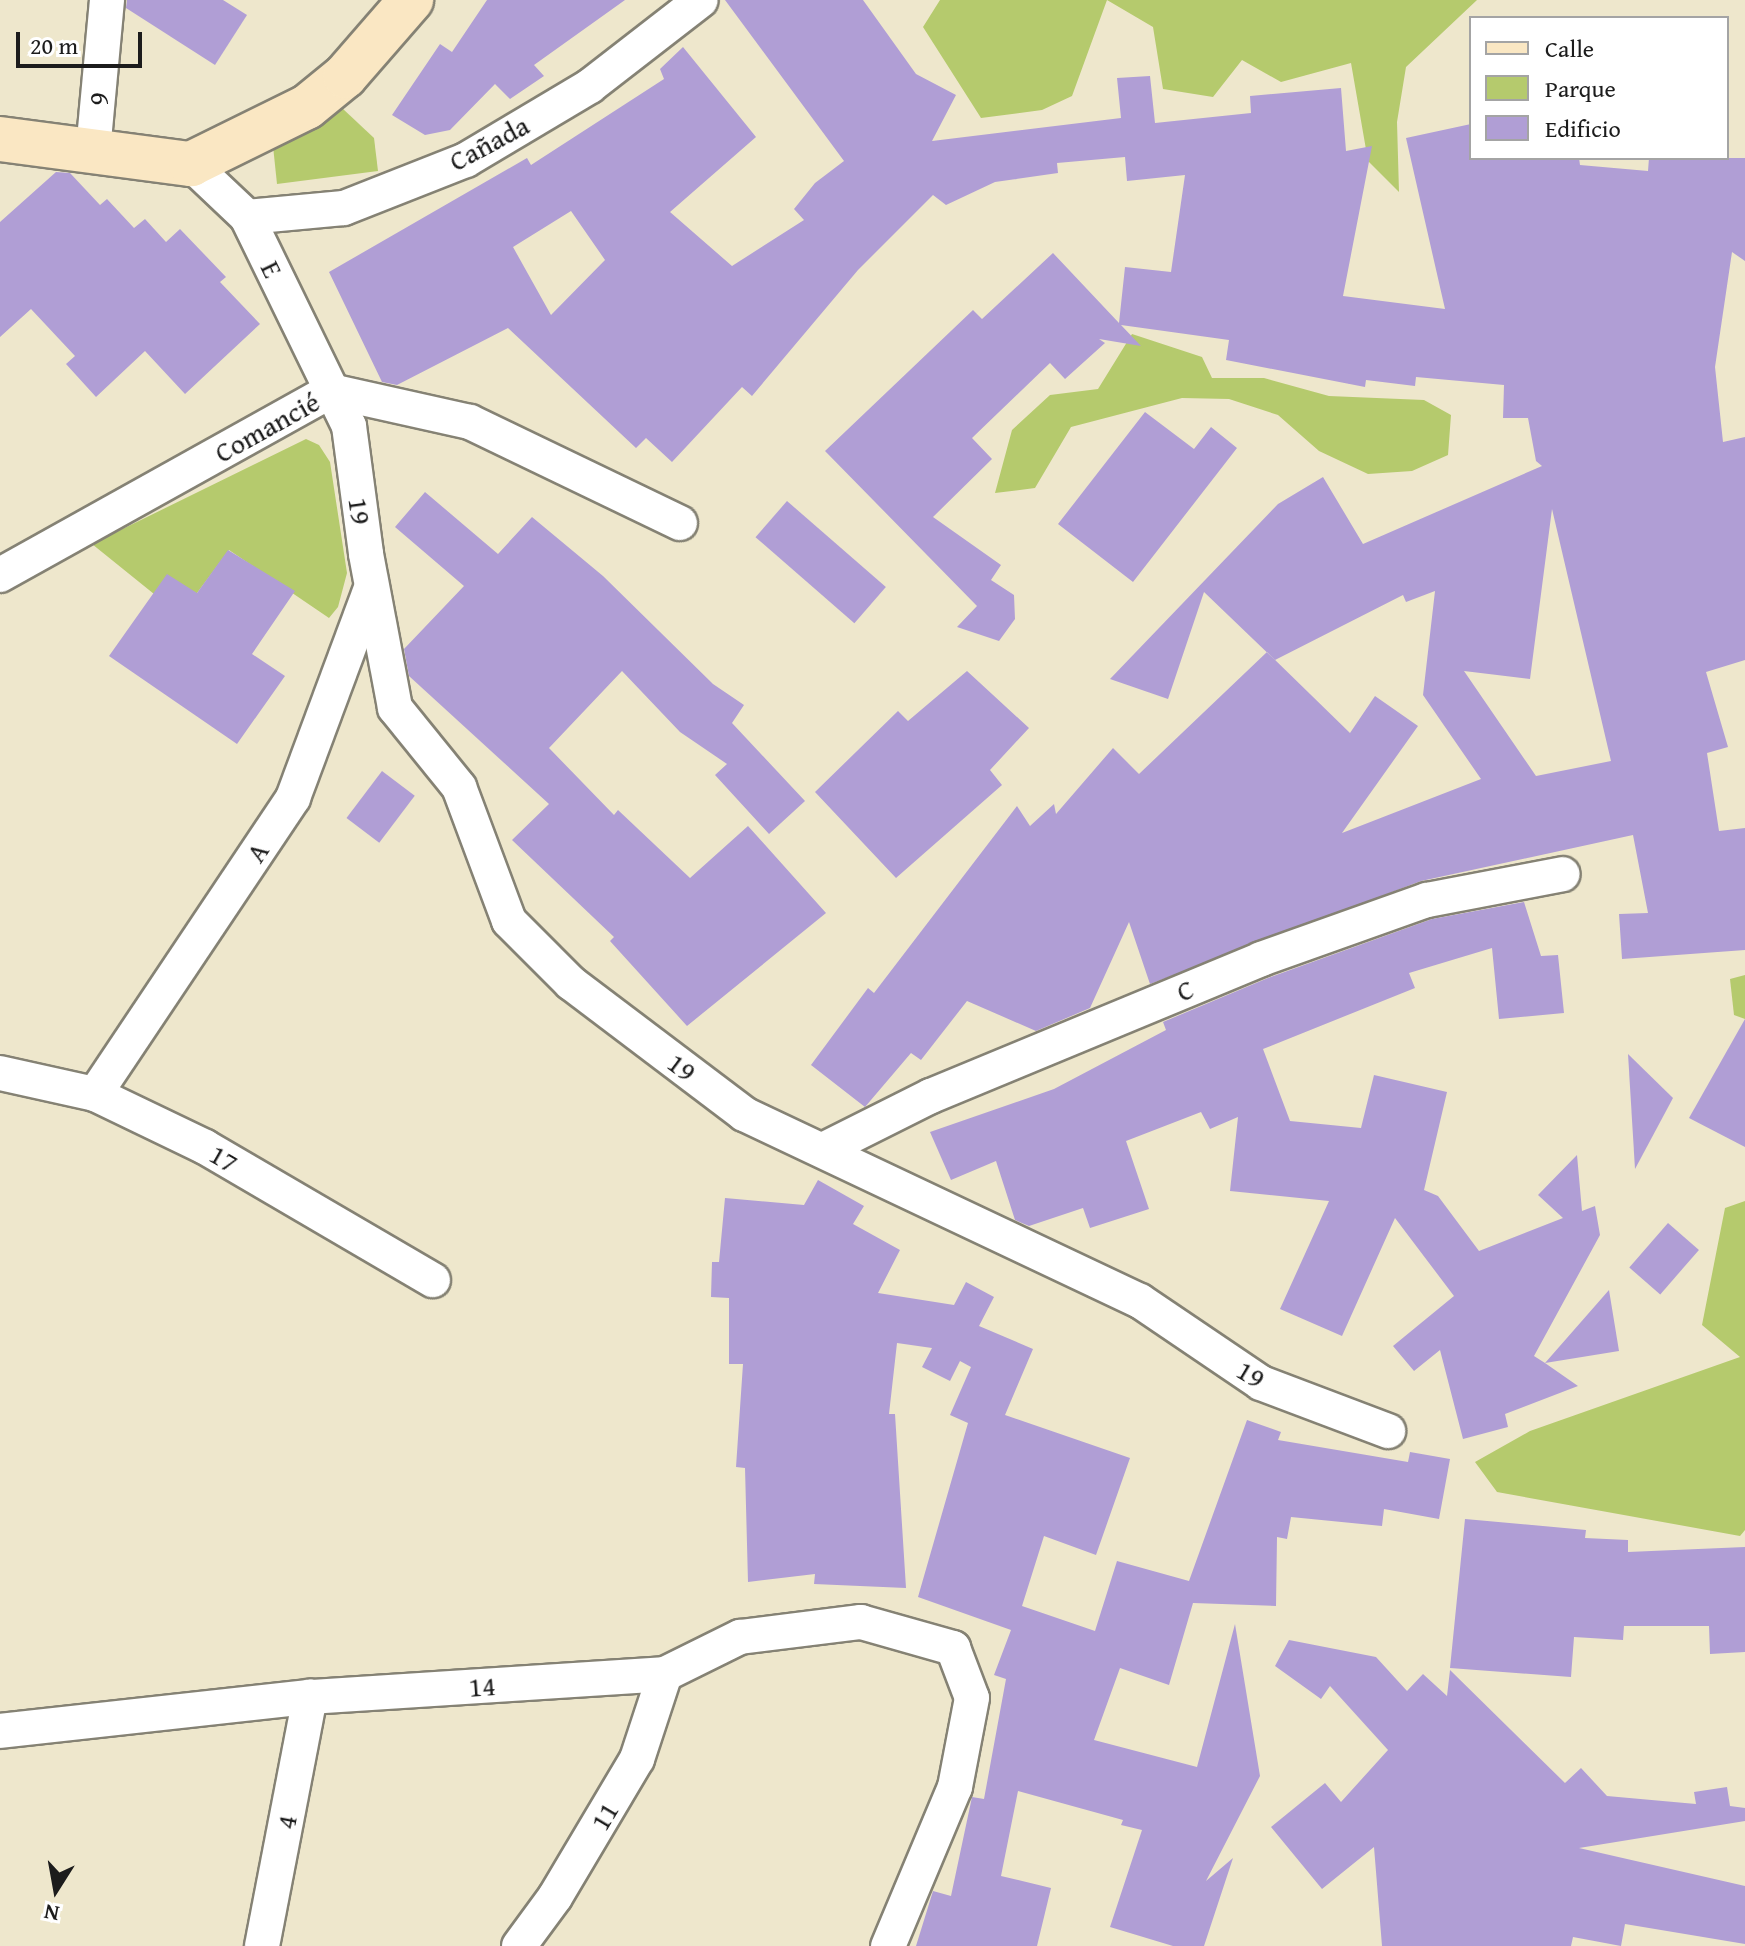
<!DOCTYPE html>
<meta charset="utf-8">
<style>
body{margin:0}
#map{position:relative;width:1745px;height:1946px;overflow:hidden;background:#eee7cc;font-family:"Gentium Book Plus",serif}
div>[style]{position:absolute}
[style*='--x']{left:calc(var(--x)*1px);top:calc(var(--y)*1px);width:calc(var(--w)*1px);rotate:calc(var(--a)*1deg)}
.green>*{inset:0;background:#b5ca6d}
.building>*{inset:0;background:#b09ed5;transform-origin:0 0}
.roads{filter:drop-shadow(2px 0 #858274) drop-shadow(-2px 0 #858274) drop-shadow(0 2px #858274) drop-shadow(0 -2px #858274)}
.minor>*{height:34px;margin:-17px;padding:0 17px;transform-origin:17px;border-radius:17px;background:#fff}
.secondary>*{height:44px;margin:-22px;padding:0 22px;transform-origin:22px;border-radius:22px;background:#fae7c3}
span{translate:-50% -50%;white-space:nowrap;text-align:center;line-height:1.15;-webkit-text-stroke:6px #fff;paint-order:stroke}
.street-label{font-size:28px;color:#1c1c1c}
.legend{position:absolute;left:1469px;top:16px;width:260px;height:144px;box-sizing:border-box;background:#fff;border:2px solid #a4a4a4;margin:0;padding:10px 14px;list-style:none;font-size:24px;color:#1c1c1c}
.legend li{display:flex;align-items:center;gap:16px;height:40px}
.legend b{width:40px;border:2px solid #a4a4a4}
.north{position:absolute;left:16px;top:1850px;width:80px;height:80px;-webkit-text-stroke:6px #fff;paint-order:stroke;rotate:191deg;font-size:22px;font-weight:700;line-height:32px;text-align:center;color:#1c1c1c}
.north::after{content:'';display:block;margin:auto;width:28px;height:36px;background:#1c1c1c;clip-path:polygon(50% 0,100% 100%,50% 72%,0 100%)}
.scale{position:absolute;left:16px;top:32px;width:126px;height:36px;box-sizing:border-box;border:4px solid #1c1c1c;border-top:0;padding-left:10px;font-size:24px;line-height:28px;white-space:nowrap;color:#1c1c1c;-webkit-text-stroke:6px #fff;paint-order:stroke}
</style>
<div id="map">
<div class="green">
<div style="clip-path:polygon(940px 0,1477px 0,1406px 67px,1397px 122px,1399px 192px,1368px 161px,1351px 63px,1281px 82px,1242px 60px,1213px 97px,1163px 89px,1153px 27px,1107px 0,1072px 96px,1042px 110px,981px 118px,923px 27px)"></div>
<div style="clip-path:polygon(342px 108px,374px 138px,378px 171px,277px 184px,273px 146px)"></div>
<div style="clip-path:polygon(1132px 334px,1202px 357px,1212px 378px,1264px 378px,1329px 396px,1424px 400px,1451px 415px,1448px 455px,1412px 471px,1368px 474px,1319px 451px,1278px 415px,1229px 399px,1182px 398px,1071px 427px,1035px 488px,995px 493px,1012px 430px,1050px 395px,1098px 389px)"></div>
<div style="clip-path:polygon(306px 439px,319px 445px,330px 462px,347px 573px,338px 607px,329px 618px,229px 550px,197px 593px,154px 594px,92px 544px)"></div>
<div style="clip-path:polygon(1745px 975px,1745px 1019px,1734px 1015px,1730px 979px)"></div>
<div style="clip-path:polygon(1745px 1201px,1745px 1530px,1740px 1536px,1497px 1492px,1475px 1462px,1530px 1431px,1740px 1357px,1702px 1325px,1725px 1208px)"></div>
</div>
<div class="building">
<div style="clip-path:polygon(127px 0,223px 0,247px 15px,215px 65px,126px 8px)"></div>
<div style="clip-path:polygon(487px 0,625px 0,534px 65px,544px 76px,510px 99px,495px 84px,450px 130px,425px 135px,392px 115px,440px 44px,452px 52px)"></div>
<div style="clip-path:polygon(evenodd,725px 0,863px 0,916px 74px,956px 95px,932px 141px,1121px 118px,1117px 78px,1150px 76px,1155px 123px,1251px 113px,1250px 96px,1341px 88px,1346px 151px,1372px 146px,1343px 296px,1445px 309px,1406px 138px,1471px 124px,1471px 158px,1579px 158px,1580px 165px,1648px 171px,1649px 158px,1745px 158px,1745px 261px,1732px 252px,1715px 367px,1723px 442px,1745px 437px,1745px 660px,1706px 672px,1728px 747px,1707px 753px,1719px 831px,1745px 828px,1745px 950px,1622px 959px,1619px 914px,1648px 913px,1633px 835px,1421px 881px,1150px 984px,1129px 922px,1090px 1008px,1036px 1031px,967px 1001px,921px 1060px,911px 1053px,865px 1107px,811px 1065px,868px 988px,874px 993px,1017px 806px,1030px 826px,1054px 804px,1056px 814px,1113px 748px,1139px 774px,1267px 652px,1350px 733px,1375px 696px,1418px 726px,1342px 833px,1481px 779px,1423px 695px,1435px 591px,1406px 602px,1403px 595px,1275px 660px,1204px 592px,1168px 699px,1110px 679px,1278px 504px,1323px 477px,1363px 544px,1542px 466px,1536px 461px,1528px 418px,1503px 418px,1504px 385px,1416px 377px,1415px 386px,1366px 380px,1365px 387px,1226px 360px,1229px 340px,1121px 325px,1141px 346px,1099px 339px,1105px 343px,1065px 379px,1050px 363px,972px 438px,992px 459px,933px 517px,1001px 565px,991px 580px,1014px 595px,1015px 619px,999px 641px,957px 627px,977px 606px,825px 451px,973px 310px,982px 319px,1053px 253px,1119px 323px,1125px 267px,1171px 272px,1185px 175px,1127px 181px,1125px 157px,1057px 163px,1058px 173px,995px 182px,946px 205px,933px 195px,858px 270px,752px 396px,742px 387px,672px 462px,646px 438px,636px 448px,508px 328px,397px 385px,382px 382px,329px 272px,527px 158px,531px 165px,664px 79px,660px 69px,683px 47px,756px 137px,670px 212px,732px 266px,804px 220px,794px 209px,815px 183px,844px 161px,725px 0,571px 211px,605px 260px,551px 315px,513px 247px,571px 211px,725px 0,1552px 509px,1611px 761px,1536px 776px,1464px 671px,1530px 679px,1552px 509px)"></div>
<div style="clip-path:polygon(56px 172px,70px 173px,100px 205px,107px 199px,134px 228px,145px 219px,166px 242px,180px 229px,226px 277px,220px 282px,260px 324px,185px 394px,145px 351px,96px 397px,66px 364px,75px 356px,31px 309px,0 337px,0 222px)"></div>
<div style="clip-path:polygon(1145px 412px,1194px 449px,1211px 427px,1237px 448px,1133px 582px,1058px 524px)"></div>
<div style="clip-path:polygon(425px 492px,498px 554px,532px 517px,603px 576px,713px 684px,744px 705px,732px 723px,805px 801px,769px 834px,715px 775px,727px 764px,680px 732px,622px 671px,549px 748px,614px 815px,618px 810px,690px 878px,748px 826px,826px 913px,687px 1026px,610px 941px,614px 937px,512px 840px,549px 804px,409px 676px,404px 649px,464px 586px,395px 527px)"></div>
<div style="left:787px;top:501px;width:131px;height:48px;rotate:41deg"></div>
<div style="clip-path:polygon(228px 550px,295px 591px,252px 654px,285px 676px,237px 744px,109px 656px,167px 574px,197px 593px)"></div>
<div style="clip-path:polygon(967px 671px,1029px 728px,990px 770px,1002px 785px,896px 878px,815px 792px,898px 711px,908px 721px)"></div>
<div style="left:382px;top:771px;width:41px;height:59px;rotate:37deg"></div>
<div style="clip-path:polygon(1524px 902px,1541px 956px,1558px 955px,1564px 1013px,1499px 1019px,1492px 948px,1409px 973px,1415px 988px,1263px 1049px,1290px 1121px,1361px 1128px,1374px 1075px,1447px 1092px,1424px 1190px,1438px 1196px,1479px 1251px,1563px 1218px,1538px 1195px,1577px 1155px,1582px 1211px,1595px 1206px,1600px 1235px,1534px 1356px,1545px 1363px,1609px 1290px,1619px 1351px,1545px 1363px,1578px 1386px,1505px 1414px,1508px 1427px,1463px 1439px,1440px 1350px,1414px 1371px,1393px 1346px,1454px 1296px,1395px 1218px,1342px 1336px,1280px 1309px,1329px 1201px,1230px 1191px,1238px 1117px,1210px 1129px,1201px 1112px,1126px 1141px,1149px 1209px,1090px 1228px,1083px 1208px,1029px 1226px,1015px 1220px,996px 1161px,951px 1180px,930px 1132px,1054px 1089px,1166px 1030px,1163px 1022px,1268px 978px,1432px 919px)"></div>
<div style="clip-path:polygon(1745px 1019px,1745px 1147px,1689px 1118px)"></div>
<div style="clip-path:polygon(1628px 1054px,1673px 1098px,1635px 1169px)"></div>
<div style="clip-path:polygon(818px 1180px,864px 1206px,853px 1224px,900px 1250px,878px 1293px,954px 1305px,966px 1282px,994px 1297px,979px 1326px,1033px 1349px,1005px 1415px,1130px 1458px,1096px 1555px,1044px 1536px,1022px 1606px,1095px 1631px,1117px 1561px,1189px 1581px,1247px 1420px,1281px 1432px,1278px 1440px,1408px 1462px,1410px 1452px,1450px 1459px,1439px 1519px,1384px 1509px,1382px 1526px,1291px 1517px,1287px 1539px,1277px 1537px,1276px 1606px,1193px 1603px,1169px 1685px,1120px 1668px,1094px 1740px,1197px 1767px,1235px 1624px,1260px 1776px,1206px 1881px,1233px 1858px,1204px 1946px,1173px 1946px,1110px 1927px,1142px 1830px,1121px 1825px,1123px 1820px,1018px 1791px,1001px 1876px,1051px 1888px,1037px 1946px,916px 1946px,933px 1891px,951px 1896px,972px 1797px,984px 1799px,1006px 1679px,994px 1675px,1011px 1630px,918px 1597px,968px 1423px,950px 1415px,971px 1367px,960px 1361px,950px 1381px,922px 1367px,932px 1348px,897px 1343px,889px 1414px,895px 1414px,906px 1588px,814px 1584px,815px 1574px,748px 1582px,745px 1468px,736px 1467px,743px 1364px,729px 1364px,729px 1298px,711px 1297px,712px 1262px,719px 1262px,725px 1198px,804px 1205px)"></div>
<div style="left:1668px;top:1223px;width:41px;height:59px;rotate:41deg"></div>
<div style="clip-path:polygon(1465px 1519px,1586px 1530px,1585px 1538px,1628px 1540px,1628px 1552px,1745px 1547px,1745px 1652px,1710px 1654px,1709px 1626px,1624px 1626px,1623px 1640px,1574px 1637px,1571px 1677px,1450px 1668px)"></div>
<div style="clip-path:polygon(1289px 1640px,1376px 1657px,1407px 1691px,1423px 1674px,1447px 1696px,1450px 1670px,1565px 1783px,1581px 1768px,1607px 1796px,1696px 1804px,1694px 1792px,1727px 1787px,1730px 1806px,1745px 1808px,1745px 1821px,1579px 1848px,1745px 1886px,1745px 1944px,1625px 1924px,1621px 1946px,1573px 1937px,1571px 1946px,1382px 1946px,1374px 1847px,1322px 1889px,1271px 1827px,1325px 1783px,1341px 1802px,1388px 1750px,1330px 1686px,1321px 1699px,1275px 1666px)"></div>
</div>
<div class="roads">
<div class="minor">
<div style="--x:93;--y:151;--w:152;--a:-84.7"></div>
<div style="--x:191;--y:164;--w:77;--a:43.4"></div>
<div style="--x:247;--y:217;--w:233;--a:64"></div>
<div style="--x:349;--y:426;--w:129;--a:82.4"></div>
<div style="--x:366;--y:554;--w:157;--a:79.3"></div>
<div style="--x:395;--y:708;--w:102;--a:51"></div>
<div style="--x:459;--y:787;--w:143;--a:69.5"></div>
<div style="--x:509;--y:921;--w:88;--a:45"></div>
<div style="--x:571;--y:983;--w:217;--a:37.1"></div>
<div style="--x:744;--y:1114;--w:438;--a:25.3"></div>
<div style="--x:1140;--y:1301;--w:146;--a:34.1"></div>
<div style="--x:1261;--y:1383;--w:136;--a:20.7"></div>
<div style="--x:247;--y:217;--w:97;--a:-5.3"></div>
<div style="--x:344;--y:208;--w:131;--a:-21.5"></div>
<div style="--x:466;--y:160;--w:144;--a:-30.8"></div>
<div style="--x:590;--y:86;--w:140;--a:-37.8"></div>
<div style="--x:0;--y:575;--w:379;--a:-29.1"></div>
<div style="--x:331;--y:391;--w:142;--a:12.6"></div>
<div style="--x:470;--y:422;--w:233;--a:25.7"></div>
<div style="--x:0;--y:1073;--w:97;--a:12.5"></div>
<div style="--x:95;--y:1094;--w:122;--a:25.7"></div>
<div style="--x:205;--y:1147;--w:264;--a:30.3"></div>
<div style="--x:95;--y:1094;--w:356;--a:-56.2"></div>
<div style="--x:293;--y:798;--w:221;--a:-69.6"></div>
<div style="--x:823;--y:1150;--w:121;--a:-26.6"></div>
<div style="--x:931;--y:1096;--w:357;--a:-22.5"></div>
<div style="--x:1261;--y:959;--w:176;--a:-19.6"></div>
<div style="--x:1427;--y:900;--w:138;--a:-10.8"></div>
<div style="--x:0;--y:1731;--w:312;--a:-6.3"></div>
<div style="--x:310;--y:1697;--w:356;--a:-3.7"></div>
<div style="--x:665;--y:1674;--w:84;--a:-26.3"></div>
<div style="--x:740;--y:1637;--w:122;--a:-7.1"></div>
<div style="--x:861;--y:1622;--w:96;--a:15.8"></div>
<div style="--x:953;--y:1648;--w:53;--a:69.2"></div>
<div style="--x:972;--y:1698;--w:91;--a:100.8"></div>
<div style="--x:955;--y:1787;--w:173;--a:112.8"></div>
<div style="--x:262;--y:1946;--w:254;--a:-79.1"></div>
<div style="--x:519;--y:1946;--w:61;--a:-53.7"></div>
<div style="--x:555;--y:1897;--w:161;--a:-59.3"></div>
<div style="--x:637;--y:1759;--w:89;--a:-71.8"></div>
</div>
<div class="secondary">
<div style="--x:0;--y:139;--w:193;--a:7.5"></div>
<div style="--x:191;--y:164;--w:129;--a:-26.2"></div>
<div style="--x:307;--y:107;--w:49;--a:-39.2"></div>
<div style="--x:345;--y:76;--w:101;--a:-49"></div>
</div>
</div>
<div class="street-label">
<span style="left:98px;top:99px;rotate:-85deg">9</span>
<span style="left:489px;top:143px;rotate:-28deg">Cañada</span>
<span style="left:272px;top:269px;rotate:64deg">E</span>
<span style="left:267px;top:427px;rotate:-29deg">Comancié</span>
<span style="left:360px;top:511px;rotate:82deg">19</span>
<span style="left:257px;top:852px;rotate:-56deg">A</span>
<span style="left:1185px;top:990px;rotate:-22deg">C</span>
<span style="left:682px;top:1067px;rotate:37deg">19</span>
<span style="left:224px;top:1158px;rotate:30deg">17</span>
<span style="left:1251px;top:1374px;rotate:31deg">19</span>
<span style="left:482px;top:1686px;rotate:-4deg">14</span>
<span style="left:604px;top:1816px;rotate:-59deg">11</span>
<span style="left:286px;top:1822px;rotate:-79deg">4</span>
</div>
<ul class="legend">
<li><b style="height:10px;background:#fae7c3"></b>Calle</li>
<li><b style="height:22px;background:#b5ca6d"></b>Parque</li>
<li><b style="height:22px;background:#b09ed5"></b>Edificio</li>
</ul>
<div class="north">N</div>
<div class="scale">20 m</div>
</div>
